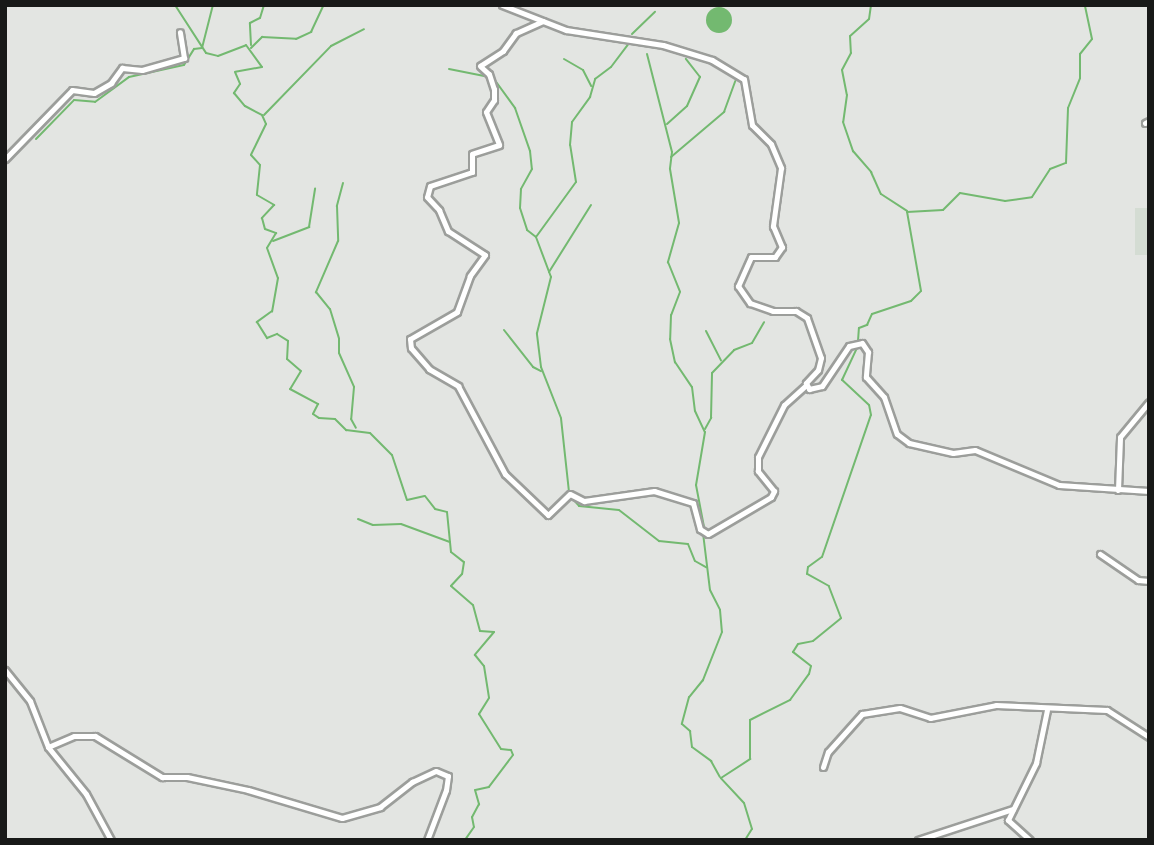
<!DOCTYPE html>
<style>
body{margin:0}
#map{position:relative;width:1154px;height:845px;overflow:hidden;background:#e3e5e2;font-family:"Roboto Condensed",sans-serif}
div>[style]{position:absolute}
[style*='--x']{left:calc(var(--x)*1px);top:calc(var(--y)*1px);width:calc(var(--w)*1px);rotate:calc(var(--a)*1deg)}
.built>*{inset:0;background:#d4dcd3;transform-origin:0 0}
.water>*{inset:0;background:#73b970}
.round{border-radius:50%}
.stream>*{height:2px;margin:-1px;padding:0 1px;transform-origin:1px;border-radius:1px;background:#73b970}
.roads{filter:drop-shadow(2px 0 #9c9e9b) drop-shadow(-2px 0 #9c9e9b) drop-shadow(0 2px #9c9e9b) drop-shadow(0 -2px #9c9e9b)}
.minor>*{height:5px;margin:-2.5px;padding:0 2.5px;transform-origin:2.5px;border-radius:2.5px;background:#fff}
span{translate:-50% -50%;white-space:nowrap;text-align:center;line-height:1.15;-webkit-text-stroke:5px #e3e5e2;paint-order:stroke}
.frame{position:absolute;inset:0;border:7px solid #181918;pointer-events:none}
</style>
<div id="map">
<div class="built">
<div style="left:1149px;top:208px;width:47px;height:14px;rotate:90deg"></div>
</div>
<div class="water">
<div class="round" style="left:706px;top:7px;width:26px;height:26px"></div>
</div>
<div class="stream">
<div style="--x:175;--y:5;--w:57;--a:57.1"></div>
<div style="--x:206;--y:53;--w:12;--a:14"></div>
<div style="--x:218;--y:56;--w:30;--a:-21"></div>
<div style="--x:246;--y:45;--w:27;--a:54"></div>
<div style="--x:262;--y:67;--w:27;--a:170"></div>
<div style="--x:235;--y:72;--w:13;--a:67"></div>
<div style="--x:240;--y:84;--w:11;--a:124"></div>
<div style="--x:234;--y:93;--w:17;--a:50"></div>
<div style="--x:245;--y:106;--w:19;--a:28"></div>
<div style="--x:262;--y:115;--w:10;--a:66"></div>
<div style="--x:266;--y:124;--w:34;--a:116"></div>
<div style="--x:251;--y:155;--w:13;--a:48"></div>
<div style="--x:260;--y:165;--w:30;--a:96"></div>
<div style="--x:257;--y:195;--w:20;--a:30"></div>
<div style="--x:274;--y:205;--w:18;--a:133"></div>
<div style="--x:262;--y:218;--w:11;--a:75"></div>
<div style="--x:265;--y:229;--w:12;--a:20"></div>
<div style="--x:276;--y:233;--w:17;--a:121"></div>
<div style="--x:267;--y:248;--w:32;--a:70"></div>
<div style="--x:278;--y:278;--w:34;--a:100"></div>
<div style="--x:272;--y:311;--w:19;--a:144"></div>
<div style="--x:257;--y:322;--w:19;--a:58"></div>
<div style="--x:267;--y:338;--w:11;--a:-22"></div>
<div style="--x:277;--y:334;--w:13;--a:32"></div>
<div style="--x:288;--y:341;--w:18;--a:93"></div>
<div style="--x:287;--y:359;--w:18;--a:41"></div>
<div style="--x:301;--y:371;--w:21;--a:121"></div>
<div style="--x:290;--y:389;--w:32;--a:28"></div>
<div style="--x:318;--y:404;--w:11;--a:117"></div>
<div style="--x:313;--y:414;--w:7;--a:34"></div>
<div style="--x:319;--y:418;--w:16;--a:4"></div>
<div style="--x:335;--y:419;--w:16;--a:45"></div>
<div style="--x:346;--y:430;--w:24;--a:7"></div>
<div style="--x:370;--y:433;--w:31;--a:45"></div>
<div style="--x:392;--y:455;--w:47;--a:71.6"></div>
<div style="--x:407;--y:500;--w:18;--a:-13"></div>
<div style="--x:425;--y:496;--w:16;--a:52"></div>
<div style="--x:435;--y:509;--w:12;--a:14"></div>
<div style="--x:447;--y:512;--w:40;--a:84.3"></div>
<div style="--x:451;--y:552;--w:16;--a:38"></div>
<div style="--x:464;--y:562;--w:12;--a:99"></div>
<div style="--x:462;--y:574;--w:16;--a:133"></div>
<div style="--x:451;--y:586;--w:29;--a:41"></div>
<div style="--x:473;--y:605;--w:27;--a:75"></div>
<div style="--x:480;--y:631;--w:14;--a:4"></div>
<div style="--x:494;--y:632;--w:30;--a:130"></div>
<div style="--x:475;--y:655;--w:14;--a:51"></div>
<div style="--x:484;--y:666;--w:32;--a:81"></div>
<div style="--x:489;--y:698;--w:19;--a:122"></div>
<div style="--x:479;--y:714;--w:41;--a:57.8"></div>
<div style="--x:501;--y:749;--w:10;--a:6"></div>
<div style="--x:511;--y:750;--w:5;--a:68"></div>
<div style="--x:513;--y:755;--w:40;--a:127"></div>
<div style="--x:489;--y:787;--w:14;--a:168"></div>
<div style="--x:475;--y:790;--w:15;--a:74"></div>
<div style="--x:479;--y:804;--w:15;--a:118"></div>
<div style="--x:472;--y:817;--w:10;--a:79"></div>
<div style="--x:474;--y:827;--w:16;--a:125"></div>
<div style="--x:871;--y:5;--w:14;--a:98"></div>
<div style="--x:869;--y:19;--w:25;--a:138"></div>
<div style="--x:850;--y:36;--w:17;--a:87"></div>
<div style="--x:851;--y:53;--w:19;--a:118"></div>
<div style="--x:842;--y:70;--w:25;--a:79"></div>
<div style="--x:847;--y:95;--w:27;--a:98"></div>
<div style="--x:843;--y:122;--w:31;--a:71"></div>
<div style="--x:853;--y:151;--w:28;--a:49"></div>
<div style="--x:871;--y:172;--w:24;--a:66"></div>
<div style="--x:881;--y:194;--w:31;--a:33"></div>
<div style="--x:632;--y:34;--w:32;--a:-44"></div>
<div style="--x:251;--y:45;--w:22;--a:-93"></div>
<div style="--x:250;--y:23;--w:11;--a:-27"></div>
<div style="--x:260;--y:18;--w:14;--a:-73"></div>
<div style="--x:251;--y:48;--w:16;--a:-45"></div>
<div style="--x:262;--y:37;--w:34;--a:3"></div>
<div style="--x:296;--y:39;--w:17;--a:-25"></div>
<div style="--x:311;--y:32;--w:29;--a:-65"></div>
<div style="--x:647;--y:54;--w:101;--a:75.7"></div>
<div style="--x:672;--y:152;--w:17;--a:97"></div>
<div style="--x:670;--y:169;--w:55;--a:80.5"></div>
<div style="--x:679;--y:223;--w:41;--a:105.8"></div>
<div style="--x:668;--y:262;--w:32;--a:68"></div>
<div style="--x:680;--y:292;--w:25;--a:111"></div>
<div style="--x:671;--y:315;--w:24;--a:92"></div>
<div style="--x:670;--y:339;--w:24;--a:78"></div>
<div style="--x:675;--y:362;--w:30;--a:56"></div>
<div style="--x:692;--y:387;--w:24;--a:83"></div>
<div style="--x:695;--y:411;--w:23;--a:65"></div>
<div style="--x:705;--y:432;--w:54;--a:99.6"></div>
<div style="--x:696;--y:485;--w:43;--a:79.2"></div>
<div style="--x:564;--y:59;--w:22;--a:30"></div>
<div style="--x:583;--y:70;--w:18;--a:63"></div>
<div style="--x:449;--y:69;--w:41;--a:11.3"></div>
<div style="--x:494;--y:79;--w:36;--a:54"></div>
<div style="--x:515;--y:108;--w:46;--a:70.8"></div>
<div style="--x:530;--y:151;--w:18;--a:84"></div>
<div style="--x:532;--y:169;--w:23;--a:119"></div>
<div style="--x:521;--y:189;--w:19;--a:93"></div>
<div style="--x:520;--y:208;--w:23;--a:72"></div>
<div style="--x:527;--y:230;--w:11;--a:38"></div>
<div style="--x:264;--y:115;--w:96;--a:-45.8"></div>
<div style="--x:331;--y:46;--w:37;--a:-27"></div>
<div style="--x:667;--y:124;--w:27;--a:-42"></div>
<div style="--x:687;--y:106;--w:32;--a:-66"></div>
<div style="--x:700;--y:77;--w:23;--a:-128"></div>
<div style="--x:36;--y:139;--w:54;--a:-45.7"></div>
<div style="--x:74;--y:100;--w:21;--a:5"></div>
<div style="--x:95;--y:102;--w:42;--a:-36.3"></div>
<div style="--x:129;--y:77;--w:56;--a:-12.3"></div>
<div style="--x:184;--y:65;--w:19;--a:-58"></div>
<div style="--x:194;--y:49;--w:8;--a:-7"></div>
<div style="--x:202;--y:48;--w:44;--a:-75.7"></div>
<div style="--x:671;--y:157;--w:70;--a:-40.3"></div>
<div style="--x:724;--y:112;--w:33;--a:-70"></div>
<div style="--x:343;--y:183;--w:24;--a:105"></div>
<div style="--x:337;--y:206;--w:35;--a:88"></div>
<div style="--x:338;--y:241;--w:56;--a:113.3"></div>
<div style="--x:316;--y:292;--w:22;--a:51"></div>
<div style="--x:330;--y:309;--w:31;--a:73"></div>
<div style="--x:339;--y:339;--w:14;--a:90"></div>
<div style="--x:339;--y:353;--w:37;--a:66"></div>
<div style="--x:354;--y:387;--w:32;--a:95"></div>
<div style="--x:351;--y:419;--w:10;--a:61"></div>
<div style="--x:273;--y:241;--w:39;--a:-21"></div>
<div style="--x:309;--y:227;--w:39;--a:-81"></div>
<div style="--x:549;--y:272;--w:79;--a:-57.9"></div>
<div style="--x:504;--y:330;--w:47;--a:51.9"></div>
<div style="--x:533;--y:367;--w:9;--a:27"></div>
<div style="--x:706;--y:331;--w:33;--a:63"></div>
<div style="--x:858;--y:341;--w:13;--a:-86"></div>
<div style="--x:859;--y:328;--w:9;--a:-21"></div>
<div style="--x:867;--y:325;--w:12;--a:-66"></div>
<div style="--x:872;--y:314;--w:41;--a:-18.4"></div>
<div style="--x:911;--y:301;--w:14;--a:-45"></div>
<div style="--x:921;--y:291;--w:80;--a:-100"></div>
<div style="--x:907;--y:212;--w:36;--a:-3"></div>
<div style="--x:943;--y:210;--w:24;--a:-45"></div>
<div style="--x:960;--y:193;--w:46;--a:10.1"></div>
<div style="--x:1005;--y:201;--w:27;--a:-8"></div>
<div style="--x:1032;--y:197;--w:33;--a:-57"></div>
<div style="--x:1050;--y:169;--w:17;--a:-21"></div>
<div style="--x:1066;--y:163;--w:55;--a:-87.9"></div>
<div style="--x:1068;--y:108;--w:32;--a:-68"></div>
<div style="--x:1080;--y:78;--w:24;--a:-90"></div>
<div style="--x:1080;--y:54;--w:19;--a:-51"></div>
<div style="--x:1092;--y:39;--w:35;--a:-102"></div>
<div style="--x:705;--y:429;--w:13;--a:-61"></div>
<div style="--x:711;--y:418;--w:45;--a:-88.7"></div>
<div style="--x:712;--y:373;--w:32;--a:-46"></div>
<div style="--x:734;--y:350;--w:19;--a:-21"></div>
<div style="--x:752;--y:343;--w:24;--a:-60"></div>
<div style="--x:569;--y:492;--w:74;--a:-96.2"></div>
<div style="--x:561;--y:418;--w:55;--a:-111.4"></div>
<div style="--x:541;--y:367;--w:34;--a:-97"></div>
<div style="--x:537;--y:333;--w:58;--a:-76"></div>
<div style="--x:551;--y:277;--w:43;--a:-110.6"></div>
<div style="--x:536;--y:237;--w:68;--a:-54"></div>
<div style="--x:576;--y:182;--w:37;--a:-99"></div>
<div style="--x:570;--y:145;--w:23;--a:-85"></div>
<div style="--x:572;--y:122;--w:31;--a:-54"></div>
<div style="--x:590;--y:97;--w:19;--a:-74"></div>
<div style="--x:595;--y:79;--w:20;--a:-37"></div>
<div style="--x:611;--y:67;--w:30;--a:-53"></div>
<div style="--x:571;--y:497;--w:12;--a:48"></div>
<div style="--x:579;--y:506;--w:40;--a:5.7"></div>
<div style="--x:619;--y:510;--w:51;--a:37.8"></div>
<div style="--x:659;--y:541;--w:29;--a:6"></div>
<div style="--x:688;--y:544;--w:18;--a:68"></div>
<div style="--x:695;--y:561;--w:13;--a:29"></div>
<div style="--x:358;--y:519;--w:16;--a:22"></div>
<div style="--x:373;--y:525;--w:28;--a:-2"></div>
<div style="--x:401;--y:524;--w:52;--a:20.2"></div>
<div style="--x:703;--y:533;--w:57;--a:83"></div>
<div style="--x:710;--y:590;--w:22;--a:63"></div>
<div style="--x:720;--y:610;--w:22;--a:85"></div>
<div style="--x:722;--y:632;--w:52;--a:111.6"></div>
<div style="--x:703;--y:680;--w:22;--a:129"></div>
<div style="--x:689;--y:697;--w:28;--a:105"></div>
<div style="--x:682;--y:724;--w:11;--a:41"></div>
<div style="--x:690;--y:731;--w:16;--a:83"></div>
<div style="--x:692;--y:747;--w:24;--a:36"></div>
<div style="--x:711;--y:761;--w:18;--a:61"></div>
<div style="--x:745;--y:840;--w:13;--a:-58"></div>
<div style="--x:752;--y:829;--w:27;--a:-107"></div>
<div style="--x:744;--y:803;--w:34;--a:-133"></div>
<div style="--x:721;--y:778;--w:35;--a:-33"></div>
<div style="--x:750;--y:759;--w:39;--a:-90"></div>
<div style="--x:750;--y:720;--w:45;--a:-26.6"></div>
<div style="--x:790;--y:700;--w:32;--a:-54"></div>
<div style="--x:809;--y:674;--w:8;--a:-76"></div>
<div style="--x:811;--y:666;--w:23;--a:-142"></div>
<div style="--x:793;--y:652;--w:9;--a:-58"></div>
<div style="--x:798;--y:644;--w:15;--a:-11"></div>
<div style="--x:813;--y:641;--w:36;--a:-39"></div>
<div style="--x:841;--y:618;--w:34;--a:-111"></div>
<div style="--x:829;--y:586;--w:25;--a:-151"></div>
<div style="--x:807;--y:574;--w:7;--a:-82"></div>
<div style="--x:808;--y:567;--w:17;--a:-36"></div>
<div style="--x:822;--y:557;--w:150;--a:-71"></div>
<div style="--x:871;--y:415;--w:10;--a:-101"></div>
<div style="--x:869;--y:405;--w:37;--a:-137"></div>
<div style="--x:842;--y:380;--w:38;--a:-65"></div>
</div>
<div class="roads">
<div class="minor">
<div style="--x:502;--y:5;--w:69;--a:21.3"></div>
<div style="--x:566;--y:30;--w:98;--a:8.8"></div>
<div style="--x:663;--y:45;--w:51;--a:17"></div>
<div style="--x:712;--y:60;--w:37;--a:31"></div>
<div style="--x:744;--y:79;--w:47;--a:80.1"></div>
<div style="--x:752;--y:125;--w:27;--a:45"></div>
<div style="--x:771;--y:144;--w:26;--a:67"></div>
<div style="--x:781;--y:168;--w:59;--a:97.9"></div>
<div style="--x:773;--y:226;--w:23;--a:67"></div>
<div style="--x:782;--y:247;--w:12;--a:125"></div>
<div style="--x:775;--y:257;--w:24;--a:180"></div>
<div style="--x:751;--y:257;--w:32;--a:114"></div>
<div style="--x:738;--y:286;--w:21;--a:55"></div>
<div style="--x:750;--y:303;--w:24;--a:19"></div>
<div style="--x:773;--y:311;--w:23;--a:0"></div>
<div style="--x:796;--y:311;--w:13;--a:32"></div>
<div style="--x:807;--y:318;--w:42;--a:70.7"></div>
<div style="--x:821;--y:358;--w:12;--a:104"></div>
<div style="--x:818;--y:370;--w:18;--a:133"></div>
<div style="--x:806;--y:383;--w:7;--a:63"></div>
<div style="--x:809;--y:389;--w:13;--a:-13"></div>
<div style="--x:822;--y:386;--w:48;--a:-56"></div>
<div style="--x:849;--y:346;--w:13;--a:-13"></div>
<div style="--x:862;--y:343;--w:11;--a:56"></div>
<div style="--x:868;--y:352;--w:25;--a:95"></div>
<div style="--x:866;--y:377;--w:27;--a:48"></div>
<div style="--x:884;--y:397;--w:39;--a:71"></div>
<div style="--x:897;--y:434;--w:15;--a:37"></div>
<div style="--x:909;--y:443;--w:45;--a:12.8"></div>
<div style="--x:953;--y:453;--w:22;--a:-8"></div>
<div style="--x:975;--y:450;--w:91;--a:22.6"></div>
<div style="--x:1059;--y:485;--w:90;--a:3.8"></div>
<div style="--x:543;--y:21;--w:30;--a:156"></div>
<div style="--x:516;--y:33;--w:22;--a:126"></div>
<div style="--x:503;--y:51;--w:27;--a:147"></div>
<div style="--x:480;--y:66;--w:12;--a:42"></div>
<div style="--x:489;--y:74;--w:16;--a:72"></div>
<div style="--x:494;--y:89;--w:11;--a:90"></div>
<div style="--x:494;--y:100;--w:14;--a:124"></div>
<div style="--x:486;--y:112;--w:35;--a:68"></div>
<div style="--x:499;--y:145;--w:28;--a:162"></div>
<div style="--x:472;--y:154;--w:18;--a:90"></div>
<div style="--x:472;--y:172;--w:44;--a:161.6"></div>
<div style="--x:430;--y:186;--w:11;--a:105"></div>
<div style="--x:427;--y:197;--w:18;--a:47"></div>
<div style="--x:439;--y:210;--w:23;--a:67"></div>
<div style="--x:448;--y:231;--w:44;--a:33"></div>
<div style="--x:485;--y:255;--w:26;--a:126"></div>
<div style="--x:470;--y:276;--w:38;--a:110"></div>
<div style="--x:457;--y:312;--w:54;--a:150.1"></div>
<div style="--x:410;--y:339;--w:9;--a:84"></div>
<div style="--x:411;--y:348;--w:28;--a:49"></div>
<div style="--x:429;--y:369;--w:34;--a:30"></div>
<div style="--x:458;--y:386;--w:100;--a:61.9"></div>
<div style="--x:505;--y:474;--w:59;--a:43.6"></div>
<div style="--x:548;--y:515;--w:30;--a:-44"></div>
<div style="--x:570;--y:494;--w:16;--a:27"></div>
<div style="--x:584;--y:501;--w:71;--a:-8.1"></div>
<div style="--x:654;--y:491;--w:41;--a:17.1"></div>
<div style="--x:693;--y:503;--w:27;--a:75"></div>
<div style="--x:700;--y:529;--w:9;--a:32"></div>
<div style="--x:708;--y:534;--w:73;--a:-30.4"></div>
<div style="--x:771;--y:497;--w:7;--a:-63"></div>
<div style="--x:774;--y:491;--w:26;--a:-129"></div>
<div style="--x:758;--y:471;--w:14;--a:-90"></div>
<div style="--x:758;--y:457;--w:58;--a:-63.4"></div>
<div style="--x:784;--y:405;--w:30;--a:-42"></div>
<div style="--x:1145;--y:123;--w:4;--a:-27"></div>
<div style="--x:5;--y:159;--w:96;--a:-45.8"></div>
<div style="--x:72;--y:90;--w:22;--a:8"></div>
<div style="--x:94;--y:93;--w:20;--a:-30"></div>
<div style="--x:111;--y:83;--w:19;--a:-54"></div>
<div style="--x:122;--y:68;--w:20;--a:6"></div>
<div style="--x:142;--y:70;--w:44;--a:-15.9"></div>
<div style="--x:184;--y:58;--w:26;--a:-99"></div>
<div style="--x:1118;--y:490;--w:53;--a:-87.8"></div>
<div style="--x:1120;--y:437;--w:45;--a:-50.4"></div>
<div style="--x:1100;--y:554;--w:46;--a:34.4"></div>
<div style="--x:1138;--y:580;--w:11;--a:5"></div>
<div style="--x:5;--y:670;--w:40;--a:51"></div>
<div style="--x:30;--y:701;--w:49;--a:68.6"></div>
<div style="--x:48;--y:747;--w:60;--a:51"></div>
<div style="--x:86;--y:794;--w:52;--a:61.5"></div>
<div style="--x:48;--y:747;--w:28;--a:-23"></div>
<div style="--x:74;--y:736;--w:21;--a:0"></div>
<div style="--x:95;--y:736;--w:79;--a:31.5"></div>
<div style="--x:162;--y:777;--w:25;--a:0"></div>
<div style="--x:187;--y:777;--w:62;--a:12"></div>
<div style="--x:248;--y:790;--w:98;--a:16.6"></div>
<div style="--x:342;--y:818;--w:40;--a:-16"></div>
<div style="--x:380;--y:807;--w:41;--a:-38"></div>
<div style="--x:412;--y:782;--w:26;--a:-25"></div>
<div style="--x:436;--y:771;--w:13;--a:23"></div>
<div style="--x:448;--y:776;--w:14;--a:98"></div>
<div style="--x:446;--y:790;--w:53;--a:110.8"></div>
<div style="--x:823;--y:767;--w:16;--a:-72"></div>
<div style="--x:828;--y:752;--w:51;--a:-48.2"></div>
<div style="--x:862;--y:714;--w:38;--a:-9"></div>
<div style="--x:900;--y:708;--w:32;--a:18"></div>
<div style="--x:930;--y:718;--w:67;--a:-11.1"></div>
<div style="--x:996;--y:705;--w:111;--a:2.6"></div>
<div style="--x:1107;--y:710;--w:50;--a:32.7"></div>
<div style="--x:918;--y:840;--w:100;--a:-18.1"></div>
<div style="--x:1030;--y:840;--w:30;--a:-138"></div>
<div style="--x:1008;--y:820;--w:64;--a:-63.8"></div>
<div style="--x:1036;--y:763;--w:54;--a:-78.3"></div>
</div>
</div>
<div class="frame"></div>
</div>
